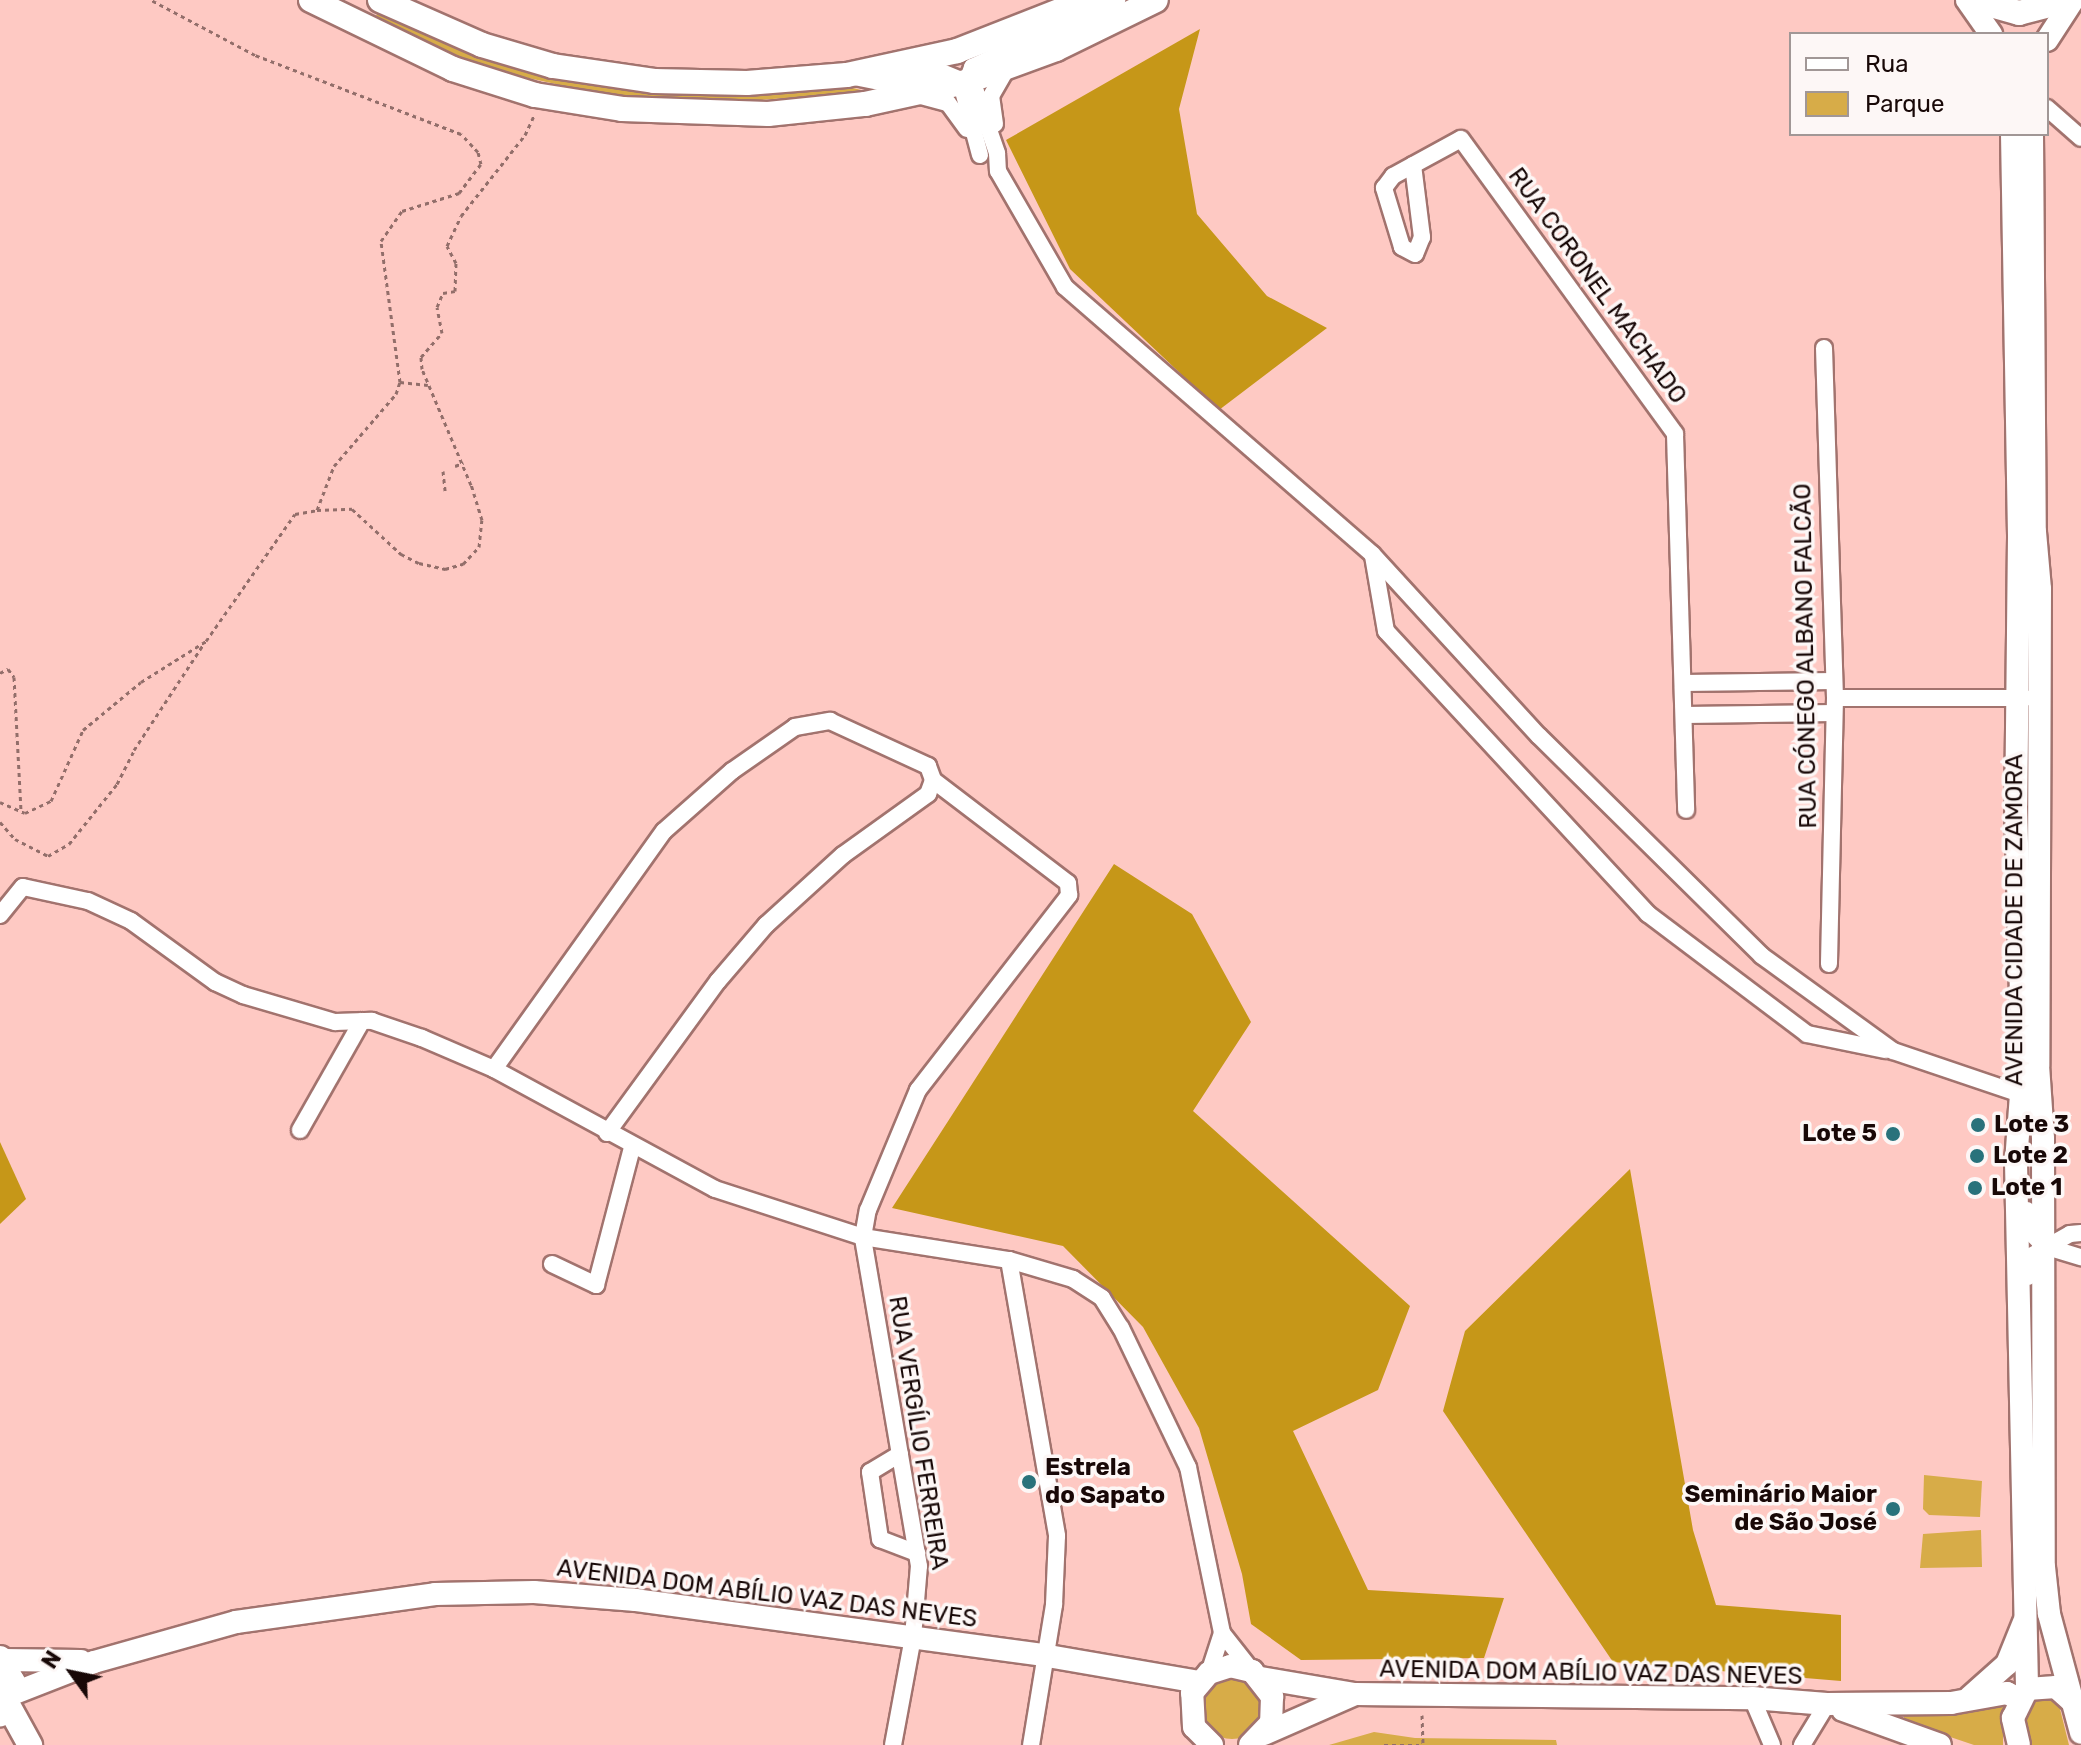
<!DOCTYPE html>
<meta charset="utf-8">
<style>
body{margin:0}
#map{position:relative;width:2081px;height:1745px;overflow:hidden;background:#fec9c3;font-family:Rubik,sans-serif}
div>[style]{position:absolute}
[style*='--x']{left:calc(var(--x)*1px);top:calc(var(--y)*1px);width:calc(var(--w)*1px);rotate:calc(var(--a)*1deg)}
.green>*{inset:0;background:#d7ac48}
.round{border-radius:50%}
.forest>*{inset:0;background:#c69718}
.path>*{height:3px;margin-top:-1.5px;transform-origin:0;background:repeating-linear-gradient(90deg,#926e6a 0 4px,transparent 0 8px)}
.roads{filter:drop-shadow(2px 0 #a2736e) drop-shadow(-2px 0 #a2736e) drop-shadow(0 2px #a2736e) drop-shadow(0 -2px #a2736e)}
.street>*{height:16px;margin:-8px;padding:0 8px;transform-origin:8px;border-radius:8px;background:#fff}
.secondary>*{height:22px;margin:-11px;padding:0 11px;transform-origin:11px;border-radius:11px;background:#fff}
.primary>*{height:24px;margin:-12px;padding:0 12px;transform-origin:12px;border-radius:12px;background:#fff}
.dots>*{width:22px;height:22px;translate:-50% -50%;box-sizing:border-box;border:4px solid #fdf7f6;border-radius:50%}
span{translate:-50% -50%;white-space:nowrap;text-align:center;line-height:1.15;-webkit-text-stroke:7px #fdf7f6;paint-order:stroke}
.street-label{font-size:24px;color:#180807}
.poi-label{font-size:24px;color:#180807;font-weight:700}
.left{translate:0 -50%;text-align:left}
.right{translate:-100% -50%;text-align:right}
.legend{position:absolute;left:1789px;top:32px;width:260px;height:104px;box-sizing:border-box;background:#fdf7f6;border:2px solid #a19796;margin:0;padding:10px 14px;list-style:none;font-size:24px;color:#180807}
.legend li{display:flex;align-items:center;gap:16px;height:40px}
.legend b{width:40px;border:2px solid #a19796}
.north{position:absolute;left:32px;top:1633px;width:80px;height:80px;-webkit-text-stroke:6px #fdf7f6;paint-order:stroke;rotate:303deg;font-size:22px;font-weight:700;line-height:32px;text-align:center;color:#180807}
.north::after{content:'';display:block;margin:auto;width:28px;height:36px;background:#180807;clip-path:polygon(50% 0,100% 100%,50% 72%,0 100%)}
</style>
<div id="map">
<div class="green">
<div style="clip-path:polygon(378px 13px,489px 60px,594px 85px,658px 92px,849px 87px,869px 92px,718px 103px,601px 94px,492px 70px,373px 20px)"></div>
<div style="clip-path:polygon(1924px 1475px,1982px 1481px,1980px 1517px,1929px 1515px,1923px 1509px)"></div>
<div style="clip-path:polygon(1981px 1530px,1982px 1567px,1920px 1568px,1923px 1534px)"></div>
<div class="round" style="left:1202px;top:1679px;width:60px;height:60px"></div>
<div style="clip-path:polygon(2039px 1697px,2058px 1701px,2069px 1745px,2032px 1745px,2025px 1717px)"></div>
<div style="clip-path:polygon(2003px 1700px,2003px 1745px,1974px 1745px,1903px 1721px,1905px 1713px)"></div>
<div style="clip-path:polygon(1374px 1732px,1415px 1738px,1556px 1740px,1557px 1745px,1329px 1745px)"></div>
</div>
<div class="forest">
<div style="clip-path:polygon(1200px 29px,1179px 109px,1197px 214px,1267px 296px,1327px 328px,1219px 410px,1070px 269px,1006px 140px)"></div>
<div style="clip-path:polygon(1114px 864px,1192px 914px,1251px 1022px,1193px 1111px,1410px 1306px,1378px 1390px,1293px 1431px,1368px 1590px,1504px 1598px,1484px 1658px,1301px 1660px,1251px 1624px,1242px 1574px,1199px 1428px,1143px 1327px,1063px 1246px,892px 1208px)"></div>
<div style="clip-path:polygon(0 1142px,26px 1199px,0 1224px)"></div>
<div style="clip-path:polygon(1630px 1169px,1693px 1530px,1716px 1605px,1841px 1615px,1841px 1681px,1613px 1662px,1443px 1411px,1465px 1331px)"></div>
</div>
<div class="path">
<div style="--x:400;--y:382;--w:28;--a:6"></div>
<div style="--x:455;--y:466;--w:9;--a:-21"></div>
<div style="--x:443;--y:471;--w:20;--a:84"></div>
<div style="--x:317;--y:510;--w:35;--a:-2"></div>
<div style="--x:352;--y:509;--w:67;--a:42.6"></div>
<div style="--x:401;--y:554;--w:20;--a:27"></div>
<div style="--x:419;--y:563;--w:27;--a:13"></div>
<div style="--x:445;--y:569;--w:19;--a:-16"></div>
<div style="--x:463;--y:564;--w:23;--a:-47"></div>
<div style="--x:479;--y:547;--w:27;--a:-84"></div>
<div style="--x:482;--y:520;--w:37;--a:-107"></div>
<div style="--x:471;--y:485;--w:126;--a:-112.9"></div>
<div style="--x:422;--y:369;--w:12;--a:-95"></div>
<div style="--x:421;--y:357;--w:32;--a:-49"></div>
<div style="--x:442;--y:333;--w:26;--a:-101"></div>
<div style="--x:437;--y:307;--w:15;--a:-67"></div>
<div style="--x:443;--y:293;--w:12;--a:-9"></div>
<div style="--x:455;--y:291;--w:28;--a:-88"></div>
<div style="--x:456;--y:263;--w:19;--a:-118"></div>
<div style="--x:447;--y:246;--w:33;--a:-65"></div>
<div style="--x:461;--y:216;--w:103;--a:-51.7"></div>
<div style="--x:525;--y:135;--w:21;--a:-65"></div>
<div style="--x:0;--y:673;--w:9;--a:-27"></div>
<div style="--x:8;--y:669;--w:10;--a:53"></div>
<div style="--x:14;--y:677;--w:133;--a:87"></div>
<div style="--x:0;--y:802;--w:27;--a:24"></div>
<div style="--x:25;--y:813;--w:29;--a:-25"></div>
<div style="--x:51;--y:801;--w:78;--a:-65.7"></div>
<div style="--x:83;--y:730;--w:75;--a:-39.6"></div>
<div style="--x:141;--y:682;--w:77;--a:-32.2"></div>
<div style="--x:206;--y:641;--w:155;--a:-55"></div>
<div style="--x:295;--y:514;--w:22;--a:-10"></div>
<div style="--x:317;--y:510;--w:47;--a:-68.9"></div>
<div style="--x:334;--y:466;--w:95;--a:-49.3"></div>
<div style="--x:396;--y:394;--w:13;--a:-72"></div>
<div style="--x:400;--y:382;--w:142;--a:-97.7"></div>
<div style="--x:381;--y:241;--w:37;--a:-55"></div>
<div style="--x:402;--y:211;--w:60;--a:-17.5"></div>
<div style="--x:459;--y:193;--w:36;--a:-53"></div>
<div style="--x:481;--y:164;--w:12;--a:-104"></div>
<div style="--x:478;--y:152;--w:25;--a:-133"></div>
<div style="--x:461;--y:134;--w:221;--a:-159"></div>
<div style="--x:255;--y:55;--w:118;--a:-152.1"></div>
<div style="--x:0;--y:822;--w:23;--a:49"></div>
<div style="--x:15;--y:839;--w:37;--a:27"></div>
<div style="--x:48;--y:856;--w:24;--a:-30"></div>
<div style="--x:69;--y:844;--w:77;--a:-51.3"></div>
<div style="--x:117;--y:784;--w:38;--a:-63"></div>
<div style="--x:134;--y:750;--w:129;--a:-56.7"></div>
<div style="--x:1422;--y:1715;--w:30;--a:88"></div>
<div style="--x:1384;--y:1745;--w:35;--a:0"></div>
</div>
<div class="roads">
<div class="street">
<div style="--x:854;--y:77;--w:32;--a:11"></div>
<div style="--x:885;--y:83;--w:55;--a:-12.5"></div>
<div style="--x:939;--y:71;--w:29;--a:22"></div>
<div style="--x:966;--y:82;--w:14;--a:45"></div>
<div style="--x:976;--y:92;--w:65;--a:71"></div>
<div style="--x:997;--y:153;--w:18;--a:87"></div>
<div style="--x:998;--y:171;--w:134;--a:60"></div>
<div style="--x:1065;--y:287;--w:407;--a:41"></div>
<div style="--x:1372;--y:554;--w:247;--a:47.5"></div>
<div style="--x:1539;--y:736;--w:313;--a:44.6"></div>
<div style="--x:1762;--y:956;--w:162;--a:35.9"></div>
<div style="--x:1893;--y:1051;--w:134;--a:18.7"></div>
<div style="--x:921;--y:96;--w:28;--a:15"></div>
<div style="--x:948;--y:103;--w:32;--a:54"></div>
<div style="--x:2047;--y:108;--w:45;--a:41.4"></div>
<div style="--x:995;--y:124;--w:28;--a:-98"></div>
<div style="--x:991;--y:96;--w:32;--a:-60"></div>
<div style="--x:980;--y:155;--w:66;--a:-104.9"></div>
<div style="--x:963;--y:91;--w:26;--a:-69"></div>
<div style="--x:972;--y:67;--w:160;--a:-24.8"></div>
<div style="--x:1413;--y:165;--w:73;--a:82.9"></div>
<div style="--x:1422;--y:237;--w:18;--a:112"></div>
<div style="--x:1415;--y:254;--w:15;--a:-152"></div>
<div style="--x:1402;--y:247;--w:62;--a:-107"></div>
<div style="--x:1384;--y:188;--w:15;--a:-53"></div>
<div style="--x:1393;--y:176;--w:77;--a:-28.6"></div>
<div style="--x:1461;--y:139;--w:364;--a:54"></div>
<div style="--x:1675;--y:434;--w:376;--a:88.3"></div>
<div style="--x:1824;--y:348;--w:350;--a:88.2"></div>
<div style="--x:1835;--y:698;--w:266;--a:91.3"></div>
<div style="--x:1373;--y:556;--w:76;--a:80.2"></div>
<div style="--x:1386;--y:631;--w:386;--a:47.2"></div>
<div style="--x:1648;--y:914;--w:199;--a:37"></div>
<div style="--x:1807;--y:1034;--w:80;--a:11.6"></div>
<div style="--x:1684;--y:683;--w:150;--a:-0.8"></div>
<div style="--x:1835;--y:698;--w:190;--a:0"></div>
<div style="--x:1685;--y:715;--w:149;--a:-0.8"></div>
<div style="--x:0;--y:915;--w:36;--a:-51"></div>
<div style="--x:23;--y:887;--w:66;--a:12.2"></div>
<div style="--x:88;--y:901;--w:47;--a:24.9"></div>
<div style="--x:131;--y:921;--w:104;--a:36"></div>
<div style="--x:215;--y:982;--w:31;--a:25"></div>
<div style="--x:243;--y:995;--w:96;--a:16.4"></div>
<div style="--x:335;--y:1022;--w:37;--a:-2"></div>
<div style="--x:372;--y:1021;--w:53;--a:18.8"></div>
<div style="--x:422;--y:1038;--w:78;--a:23.3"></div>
<div style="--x:494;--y:1069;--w:251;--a:28.5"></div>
<div style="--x:715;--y:1189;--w:156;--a:18"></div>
<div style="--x:863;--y:1237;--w:148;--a:9"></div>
<div style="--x:1009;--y:1260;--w:67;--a:16.5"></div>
<div style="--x:1073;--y:1279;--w:35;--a:33"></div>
<div style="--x:1102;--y:1298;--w:36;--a:58"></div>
<div style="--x:1121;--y:1328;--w:154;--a:64.3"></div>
<div style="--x:1188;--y:1467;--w:169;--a:78.4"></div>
<div style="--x:1222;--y:1633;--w:42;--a:108"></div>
<div style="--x:494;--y:1069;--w:292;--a:-54.5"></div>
<div style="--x:664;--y:831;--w:91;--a:-41.4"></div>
<div style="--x:732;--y:771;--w:77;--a:-34.9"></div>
<div style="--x:795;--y:727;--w:36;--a:-10"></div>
<div style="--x:830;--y:721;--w:108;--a:24.7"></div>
<div style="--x:928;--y:766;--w:15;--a:70"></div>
<div style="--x:300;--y:1130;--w:125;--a:-60.4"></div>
<div style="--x:607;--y:1133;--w:188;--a:-53.9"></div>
<div style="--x:718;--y:981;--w:74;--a:-49.4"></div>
<div style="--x:766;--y:925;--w:104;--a:-42.3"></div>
<div style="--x:843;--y:855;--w:105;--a:-35.7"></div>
<div style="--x:928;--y:794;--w:15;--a:-70"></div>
<div style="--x:2027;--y:1210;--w:20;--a:87"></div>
<div style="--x:2028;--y:1230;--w:23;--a:45"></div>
<div style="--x:2044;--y:1246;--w:39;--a:17"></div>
<div style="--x:1009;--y:1260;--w:280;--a:80.1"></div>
<div style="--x:1057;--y:1536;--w:69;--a:92.5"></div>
<div style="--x:1054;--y:1605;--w:142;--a:99.3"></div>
<div style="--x:552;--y:1264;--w:49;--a:25.5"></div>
<div style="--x:596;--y:1285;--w:142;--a:-75.3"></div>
<div style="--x:2028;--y:1277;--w:20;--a:-87"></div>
<div style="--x:2029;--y:1257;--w:47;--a:-29.3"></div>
<div style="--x:2070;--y:1234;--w:11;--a:-5"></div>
<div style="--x:900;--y:1454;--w:35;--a:149"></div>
<div style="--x:870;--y:1472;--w:68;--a:81.5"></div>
<div style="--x:880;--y:1539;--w:40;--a:21"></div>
<div style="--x:1222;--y:1633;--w:48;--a:51.7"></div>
<div style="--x:1752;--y:1698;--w:51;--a:66.9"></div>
<div style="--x:893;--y:1745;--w:110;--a:-79.5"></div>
<div style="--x:913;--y:1637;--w:71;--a:-85.2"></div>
<div style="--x:919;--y:1566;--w:334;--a:-99.7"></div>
<div style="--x:863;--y:1237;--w:27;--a:-80"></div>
<div style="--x:868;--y:1210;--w:130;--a:-67.4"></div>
<div style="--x:918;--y:1090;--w:247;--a:-52.2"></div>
<div style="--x:1069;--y:895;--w:12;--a:-95"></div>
<div style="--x:1068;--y:883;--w:170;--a:-142.7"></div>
<div style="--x:1802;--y:1745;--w:48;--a:-58.6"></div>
</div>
<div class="secondary">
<div style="--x:1967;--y:0;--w:42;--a:54.8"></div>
<div style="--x:2047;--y:40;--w:48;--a:-57"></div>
<div style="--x:2012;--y:134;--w:403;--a:89"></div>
<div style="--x:2019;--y:537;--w:268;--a:90.6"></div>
<div style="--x:2016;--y:805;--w:262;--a:88.5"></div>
<div style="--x:2023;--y:1067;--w:95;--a:94.2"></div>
<div style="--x:2016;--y:1162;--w:527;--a:88.8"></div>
<div style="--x:2032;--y:134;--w:398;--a:89.6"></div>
<div style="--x:2035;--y:532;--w:57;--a:85"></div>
<div style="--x:2040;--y:589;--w:476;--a:90.2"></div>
<div style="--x:2038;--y:1065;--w:74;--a:86.1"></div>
<div style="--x:2043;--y:1139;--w:428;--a:89.9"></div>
<div style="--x:2044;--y:1567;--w:47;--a:83.9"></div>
<div style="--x:2049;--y:1614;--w:123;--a:74.9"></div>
<div style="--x:3;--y:1660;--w:78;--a:0.7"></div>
<div style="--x:1261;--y:1678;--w:95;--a:9.7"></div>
<div style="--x:1355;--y:1694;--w:397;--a:0.6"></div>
<div style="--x:1752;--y:1698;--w:75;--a:4.6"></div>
<div style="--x:1827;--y:1704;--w:124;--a:-0.5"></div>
<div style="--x:1951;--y:1703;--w:57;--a:-10.1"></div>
<div style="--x:2007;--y:1693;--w:13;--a:27"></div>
<div style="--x:12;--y:1694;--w:88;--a:-21.3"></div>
<div style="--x:94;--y:1662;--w:148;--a:-15.7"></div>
<div style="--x:236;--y:1622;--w:201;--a:-8"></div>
<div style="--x:435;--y:1594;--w:99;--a:-1.2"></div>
<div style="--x:534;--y:1592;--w:102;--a:4.5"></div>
<div style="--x:636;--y:1600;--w:416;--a:7.7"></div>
<div style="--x:1048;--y:1656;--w:153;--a:9.8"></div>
<div style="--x:1970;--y:1697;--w:50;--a:-41.7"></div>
<div style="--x:2007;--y:1664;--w:45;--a:-68"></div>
<div style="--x:1843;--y:1710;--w:103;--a:19.8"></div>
<div style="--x:1264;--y:1734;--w:99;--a:-23.7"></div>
<div style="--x:1212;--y:1745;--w:25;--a:-135"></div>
<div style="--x:1194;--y:1727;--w:34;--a:-93"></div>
<div style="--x:1192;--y:1693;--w:26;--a:-50"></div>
<div style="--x:1209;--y:1673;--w:22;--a:-18"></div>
<div style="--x:1230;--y:1666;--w:23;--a:13"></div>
<div style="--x:1252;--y:1671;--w:33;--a:52"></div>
<div style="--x:1272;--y:1697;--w:26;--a:92"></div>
<div style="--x:1271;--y:1723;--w:30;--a:134"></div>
<div style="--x:2019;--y:1745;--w:28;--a:-103"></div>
<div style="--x:2013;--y:1718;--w:32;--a:-64"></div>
<div style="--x:2027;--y:1689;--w:29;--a:-4"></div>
<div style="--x:2056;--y:1687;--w:24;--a:42"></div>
</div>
<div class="primary">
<div style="--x:311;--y:0;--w:158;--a:25.9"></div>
<div style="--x:453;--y:69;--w:86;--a:17.6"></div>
<div style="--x:535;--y:95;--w:88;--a:9.1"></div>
<div style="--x:622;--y:109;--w:146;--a:2"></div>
<div style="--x:768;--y:114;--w:98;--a:-5.9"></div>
<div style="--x:865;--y:104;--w:103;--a:-12.3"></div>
<div style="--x:966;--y:82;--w:96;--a:-20.1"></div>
<div style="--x:1056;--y:49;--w:111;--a:-26.1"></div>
<div style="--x:380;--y:0;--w:111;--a:23.8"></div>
<div style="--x:482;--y:45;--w:74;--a:16.5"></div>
<div style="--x:553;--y:66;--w:102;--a:8.4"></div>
<div style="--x:654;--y:81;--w:93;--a:1.2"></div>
<div style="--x:747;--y:83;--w:100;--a:-4.6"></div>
<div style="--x:847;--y:75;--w:113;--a:-12.3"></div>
<div style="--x:957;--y:51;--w:140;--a:-21.4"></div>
<div style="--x:1973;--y:0;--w:48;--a:15.8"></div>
<div style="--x:2019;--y:13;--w:52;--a:-14.6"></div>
<div style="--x:0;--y:1658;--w:27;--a:62"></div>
<div style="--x:13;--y:1682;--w:35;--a:112"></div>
<div style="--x:8;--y:1705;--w:46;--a:61.2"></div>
</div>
</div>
<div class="dots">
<div style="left:1978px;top:1125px;background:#29727b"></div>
<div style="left:1893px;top:1134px;background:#29727b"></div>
<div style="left:1977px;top:1156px;background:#29727b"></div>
<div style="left:1975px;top:1188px;background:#29727b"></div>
<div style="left:1029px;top:1482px;background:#29727b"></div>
<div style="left:1893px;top:1509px;background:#29727b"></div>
</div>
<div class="street-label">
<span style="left:1597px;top:286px;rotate:54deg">RUA CORONEL MACHADO</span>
<span style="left:1806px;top:656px;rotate:-91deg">RUA CÓNEGO ALBANO FALCÃO</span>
<span style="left:2015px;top:920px;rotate:-90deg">AVENIDA CIDADE DE ZAMORA</span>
<span style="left:918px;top:1433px;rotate:81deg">RUA VERGÍLIO FERREIRA</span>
<span style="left:767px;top:1594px;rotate:7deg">AVENIDA DOM ABÍLIO VAZ DAS NEVES</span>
<span style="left:1591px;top:1673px;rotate:1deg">AVENIDA DOM ABÍLIO VAZ DAS NEVES</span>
</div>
<div class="poi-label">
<span class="left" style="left:1994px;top:1125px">Lote 3</span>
<span class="right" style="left:1877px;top:1134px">Lote 5</span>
<span class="left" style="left:1993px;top:1156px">Lote 2</span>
<span class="left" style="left:1991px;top:1188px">Lote 1</span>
<span class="left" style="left:1045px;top:1482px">Estrela<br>do Sapato</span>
<span class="right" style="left:1877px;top:1509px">Seminário Maior<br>de São José</span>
</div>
<ul class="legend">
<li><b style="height:10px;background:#fff"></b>Rua</li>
<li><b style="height:22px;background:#d7ac48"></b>Parque</li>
</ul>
<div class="north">N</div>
</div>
